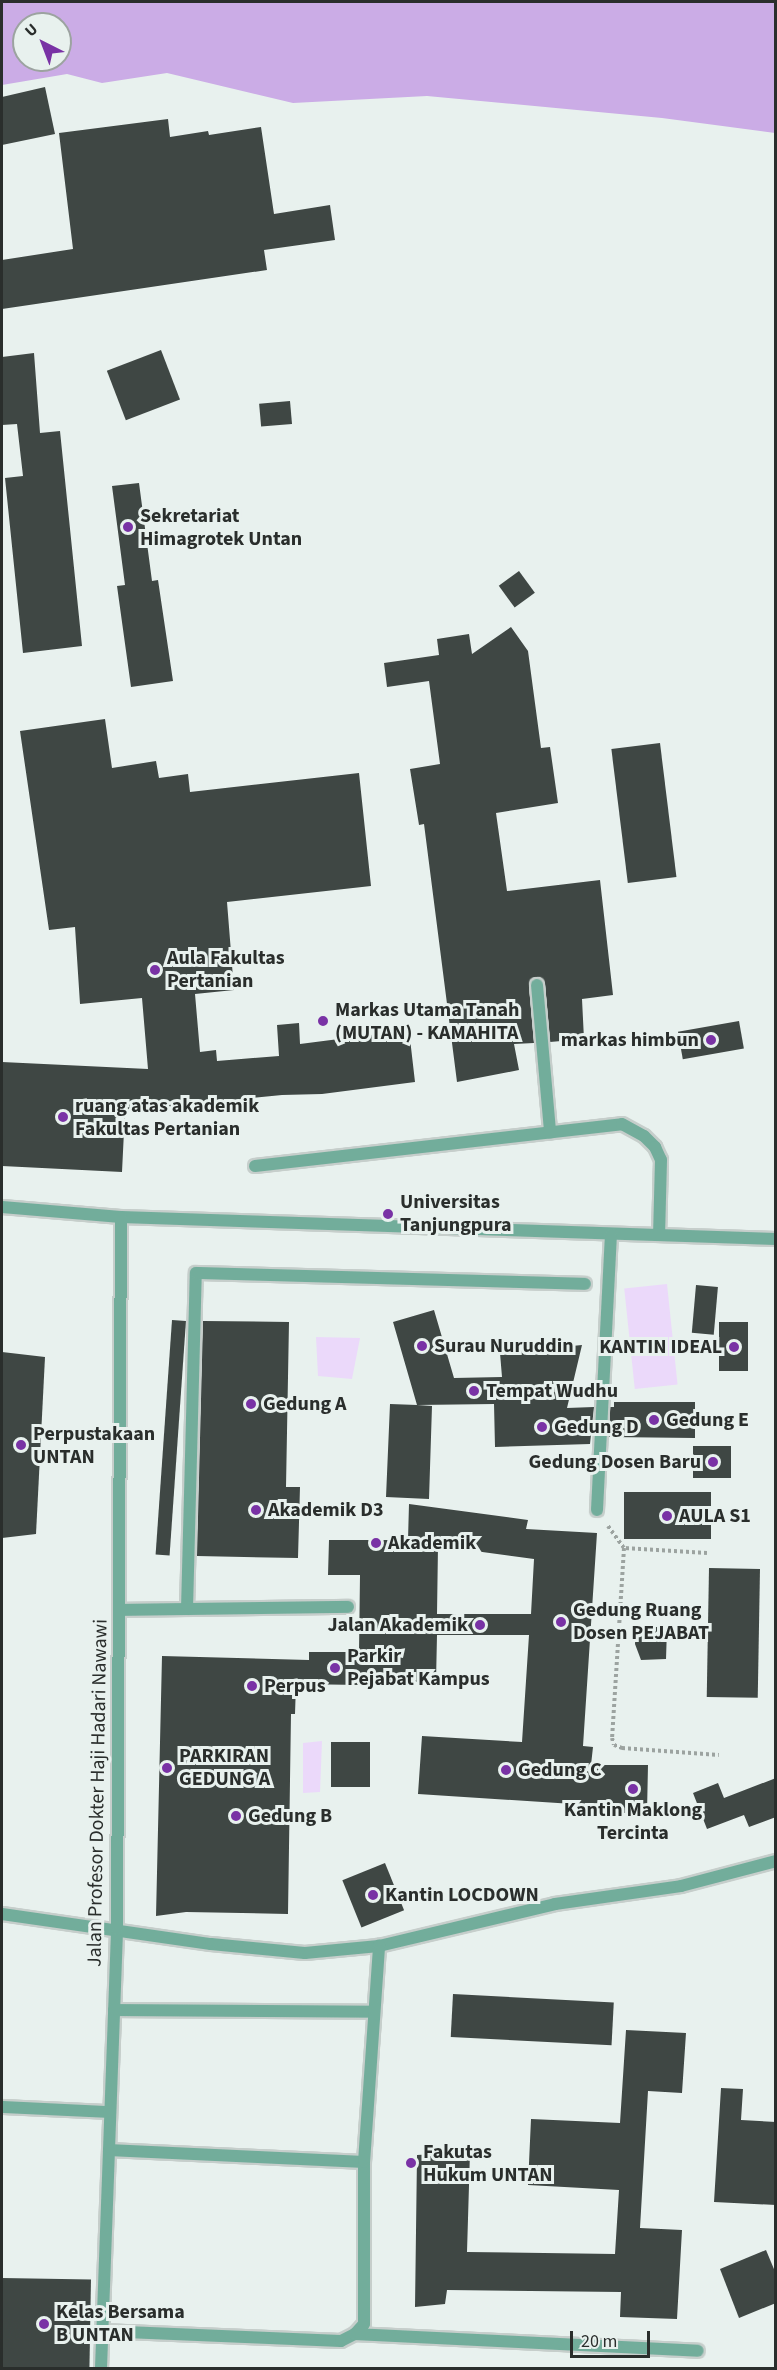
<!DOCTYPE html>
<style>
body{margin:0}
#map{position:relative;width:777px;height:2370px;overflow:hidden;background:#e8f1ee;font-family:"Source Sans 3",sans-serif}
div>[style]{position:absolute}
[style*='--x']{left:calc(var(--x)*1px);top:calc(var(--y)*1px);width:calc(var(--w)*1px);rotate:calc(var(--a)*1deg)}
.green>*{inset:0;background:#ebd9fa;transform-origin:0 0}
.forest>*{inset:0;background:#cbace6}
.building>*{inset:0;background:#3f4744;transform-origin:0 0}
.path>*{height:4px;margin-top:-2px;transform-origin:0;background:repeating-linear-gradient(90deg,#9ca3a0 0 3px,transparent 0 6px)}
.roads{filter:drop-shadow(2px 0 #c6cecb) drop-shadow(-2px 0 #c6cecb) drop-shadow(0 2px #c6cecb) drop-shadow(0 -2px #c6cecb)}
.lane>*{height:12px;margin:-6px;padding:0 6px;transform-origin:6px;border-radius:6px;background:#72ad9b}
.dots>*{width:16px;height:16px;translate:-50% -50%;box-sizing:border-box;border:3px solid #e8f1ee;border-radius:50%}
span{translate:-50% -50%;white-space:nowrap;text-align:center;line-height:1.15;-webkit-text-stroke:6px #e8f1ee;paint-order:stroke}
.poi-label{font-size:20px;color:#2a2e2c;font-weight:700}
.left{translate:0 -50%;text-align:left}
.right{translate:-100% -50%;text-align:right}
.street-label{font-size:20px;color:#2a2e2c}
.frame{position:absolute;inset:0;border:3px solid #2a2e2c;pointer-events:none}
.north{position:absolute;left:12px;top:12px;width:60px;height:60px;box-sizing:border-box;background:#e8f1ee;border:2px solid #9ca3a0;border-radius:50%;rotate:318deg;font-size:16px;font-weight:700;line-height:24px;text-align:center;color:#2a2e2c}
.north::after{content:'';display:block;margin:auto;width:21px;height:27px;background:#7932a5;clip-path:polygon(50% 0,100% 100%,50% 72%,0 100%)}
.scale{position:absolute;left:570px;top:2331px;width:80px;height:27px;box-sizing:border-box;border:3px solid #2a2e2c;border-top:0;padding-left:8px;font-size:18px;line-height:21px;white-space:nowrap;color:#2a2e2c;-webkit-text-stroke:4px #e8f1ee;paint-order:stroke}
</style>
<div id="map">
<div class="green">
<div style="left:667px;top:1284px;width:101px;height:43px;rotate:84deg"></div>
<div style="clip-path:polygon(316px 1337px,360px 1338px,352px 1379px,318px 1376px)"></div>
<div style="clip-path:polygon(322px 1741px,320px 1792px,303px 1793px,303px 1743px)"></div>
</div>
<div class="forest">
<div style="clip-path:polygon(evenodd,2px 2px,775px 2px,775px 133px,662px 118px,427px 96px,293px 103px,167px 73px,102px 83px,67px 74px,2px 85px,2px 2px,24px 24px,60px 24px,60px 60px,24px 60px,24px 24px)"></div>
</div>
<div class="building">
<div style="clip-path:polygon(45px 87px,55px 134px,2px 145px,2px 97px)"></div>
<div style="clip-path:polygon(168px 119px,170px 137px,208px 131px,209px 135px,261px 127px,274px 214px,330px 205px,335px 240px,264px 250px,267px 270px,2px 309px,2px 260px,73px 249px,59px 133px)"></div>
<div style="left:161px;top:350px;width:53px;height:58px;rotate:69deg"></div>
<div style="clip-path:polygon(34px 353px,40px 433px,60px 431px,82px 646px,23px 653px,5px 478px,23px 476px,17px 424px,2px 425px,2px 357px)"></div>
<div style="left:290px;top:401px;width:23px;height:31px;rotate:85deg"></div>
<div style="clip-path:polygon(139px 483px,152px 581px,158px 580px,173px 681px,131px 687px,117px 586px,125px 585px,112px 486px)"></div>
<div style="left:519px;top:571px;width:27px;height:25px;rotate:54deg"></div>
<div style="clip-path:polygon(511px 627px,528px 651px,541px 748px,550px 747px,558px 803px,496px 813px,507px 891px,600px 880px,613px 995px,582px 999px,584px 1039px,550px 1042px,545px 984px,540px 977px,533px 978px,529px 986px,534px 1043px,514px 1044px,519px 1070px,457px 1082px,424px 824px,419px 825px,410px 769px,440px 764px,429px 681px,387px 687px,384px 663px,439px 655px,437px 639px,469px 634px,472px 654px)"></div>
<div style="clip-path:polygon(105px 719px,112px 768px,156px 761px,159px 778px,188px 774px,190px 792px,359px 773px,371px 886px,227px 902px,234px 990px,195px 994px,200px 1052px,216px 1050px,217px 1061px,279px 1056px,277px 1025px,299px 1023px,300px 1044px,409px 1030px,415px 1082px,322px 1094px,282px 1095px,125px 1111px,122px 1172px,2px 1166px,2px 1062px,148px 1069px,142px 998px,80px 1004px,75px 927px,49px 930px,20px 731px)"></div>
<div style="left:660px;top:743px;width:135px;height:49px;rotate:83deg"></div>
<div style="left:739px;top:1021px;width:28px;height:62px;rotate:80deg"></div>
<div style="left:696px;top:1285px;width:22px;height:48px;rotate:5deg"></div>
<div style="clip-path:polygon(434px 1310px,454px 1378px,502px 1377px,500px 1353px,582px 1345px,567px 1408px,594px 1407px,590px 1444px,495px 1447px,494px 1404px,417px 1405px,432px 1406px,429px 1499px,386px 1497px,390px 1404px,417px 1405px,393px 1322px)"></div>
<div style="left:172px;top:1320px;width:14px;height:235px;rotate:4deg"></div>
<div style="clip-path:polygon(203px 1321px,289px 1322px,286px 1487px,300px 1487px,298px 1558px,197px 1556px)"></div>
<div style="left:719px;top:1322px;width:29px;height:49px"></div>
<div style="clip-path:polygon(2px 1352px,45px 1357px,36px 1534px,2px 1538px)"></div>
<div style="clip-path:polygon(614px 1402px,695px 1402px,695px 1438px,609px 1437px,610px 1407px,614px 1407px)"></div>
<div style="left:693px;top:1446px;width:38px;height:32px"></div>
<div style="left:624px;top:1492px;width:87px;height:47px"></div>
<div style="clip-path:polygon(evenodd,409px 1504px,528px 1520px,526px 1529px,597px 1533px,583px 1746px,593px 1747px,591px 1765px,648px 1765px,647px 1813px,619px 1813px,619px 1807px,418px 1794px,422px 1736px,522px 1742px,529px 1635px,437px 1635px,436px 1682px,361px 1681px,361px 1685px,296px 1684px,295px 1714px,291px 1714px,288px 1914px,186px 1912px,156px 1916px,162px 1656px,309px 1660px,309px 1652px,359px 1652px,360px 1575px,328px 1575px,329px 1540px,408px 1540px,409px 1504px,438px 1546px,534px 1559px,531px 1614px,437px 1614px,438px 1546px)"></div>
<div style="left:709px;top:1568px;width:51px;height:129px;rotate:1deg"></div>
<div style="clip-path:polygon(636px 1627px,667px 1627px,666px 1659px,641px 1660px,635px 1644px)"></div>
<div style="left:331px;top:1742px;width:39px;height:45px"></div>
<div style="clip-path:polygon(776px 1778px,776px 1817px,749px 1827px,744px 1815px,707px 1829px,693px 1793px,718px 1783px,724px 1798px)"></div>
<div style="left:385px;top:1863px;width:51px;height:46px;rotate:68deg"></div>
<div style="left:453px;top:1994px;width:161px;height:43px;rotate:3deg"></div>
<div style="clip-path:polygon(626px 2030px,686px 2033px,682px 2093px,648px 2091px,640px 2228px,682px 2230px,677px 2319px,620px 2317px,621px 2292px,447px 2290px,445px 2304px,415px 2307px,417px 2155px,470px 2152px,467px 2252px,615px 2254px,619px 2190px,528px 2185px,531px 2119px,620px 2123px)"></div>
<div style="clip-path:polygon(721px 2088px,743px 2089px,741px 2120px,776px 2122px,776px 2205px,714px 2202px)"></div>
<div style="clip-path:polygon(766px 2250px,776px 2274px,776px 2303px,739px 2318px,720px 2269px)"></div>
<div style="left:2px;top:2278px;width:89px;height:90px;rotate:1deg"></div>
</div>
<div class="path">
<div style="--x:608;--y:1526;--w:27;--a:54"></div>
<div style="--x:707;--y:1553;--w:83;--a:-176.6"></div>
<div style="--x:624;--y:1548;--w:190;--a:93.6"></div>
<div style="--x:612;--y:1738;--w:7;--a:74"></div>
<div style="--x:614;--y:1745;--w:9;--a:21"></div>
<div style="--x:622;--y:1748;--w:97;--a:4.1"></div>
</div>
<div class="roads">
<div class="lane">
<div style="--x:537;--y:985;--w:148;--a:84.9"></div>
<div style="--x:255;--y:1166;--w:369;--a:-6.5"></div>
<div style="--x:622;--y:1124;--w:25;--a:29"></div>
<div style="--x:644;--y:1136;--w:16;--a:45"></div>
<div style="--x:655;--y:1147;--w:14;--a:65"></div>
<div style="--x:661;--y:1160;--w:74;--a:91.5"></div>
<div style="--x:2;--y:1207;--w:119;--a:4.8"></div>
<div style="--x:121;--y:1217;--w:655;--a:1.92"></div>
<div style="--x:597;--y:1510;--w:276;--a:-87.1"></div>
<div style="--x:187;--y:1609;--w:336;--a:-88.5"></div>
<div style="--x:196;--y:1273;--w:389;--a:1.6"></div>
<div style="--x:120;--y:1610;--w:228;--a:-0.8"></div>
<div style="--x:2;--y:1914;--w:211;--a:8.2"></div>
<div style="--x:211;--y:1944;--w:94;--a:5.5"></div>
<div style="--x:305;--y:1953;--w:74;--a:-5.4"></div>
<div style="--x:379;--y:1946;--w:181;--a:-13.4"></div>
<div style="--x:555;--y:1904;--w:127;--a:-8.1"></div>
<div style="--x:681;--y:1886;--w:98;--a:-14.7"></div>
<div style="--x:114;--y:2010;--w:260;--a:0.4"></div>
<div style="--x:2;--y:2107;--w:108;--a:2.7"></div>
<div style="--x:109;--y:2150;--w:255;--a:2.7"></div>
<div style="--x:102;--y:2331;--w:239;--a:2.4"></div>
<div style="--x:341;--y:2341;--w:16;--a:-27"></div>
<div style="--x:355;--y:2334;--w:13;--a:-48"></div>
<div style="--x:364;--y:2324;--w:162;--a:-90"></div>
<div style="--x:364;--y:2162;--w:217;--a:-86"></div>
<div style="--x:355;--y:2334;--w:343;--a:2.8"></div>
<div style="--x:101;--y:2368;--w:439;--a:-87.9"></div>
<div style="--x:117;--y:1929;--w:712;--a:-89.68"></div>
</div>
</div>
<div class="dots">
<div style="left:128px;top:527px;background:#7932a5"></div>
<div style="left:155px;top:970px;background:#7932a5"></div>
<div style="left:323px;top:1021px;background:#7932a5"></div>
<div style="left:711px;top:1040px;background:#7932a5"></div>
<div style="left:63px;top:1117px;background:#7932a5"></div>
<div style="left:388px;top:1214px;background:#7932a5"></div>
<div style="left:422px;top:1346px;background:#7932a5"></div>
<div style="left:734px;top:1347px;background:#7932a5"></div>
<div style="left:474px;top:1391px;background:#7932a5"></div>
<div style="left:251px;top:1404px;background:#7932a5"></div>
<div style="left:654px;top:1420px;background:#7932a5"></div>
<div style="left:542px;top:1427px;background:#7932a5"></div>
<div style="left:21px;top:1445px;background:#7932a5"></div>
<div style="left:713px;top:1462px;background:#7932a5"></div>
<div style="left:256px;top:1510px;background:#7932a5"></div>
<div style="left:667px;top:1516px;background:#7932a5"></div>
<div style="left:376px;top:1543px;background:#7932a5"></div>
<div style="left:561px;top:1622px;background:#7932a5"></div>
<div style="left:480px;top:1625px;background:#7932a5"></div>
<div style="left:335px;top:1668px;background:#7932a5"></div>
<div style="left:252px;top:1686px;background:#7932a5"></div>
<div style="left:167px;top:1768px;background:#7932a5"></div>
<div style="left:506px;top:1770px;background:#7932a5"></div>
<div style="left:633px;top:1789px;background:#7932a5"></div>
<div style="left:236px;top:1816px;background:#7932a5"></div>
<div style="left:373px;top:1895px;background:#7932a5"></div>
<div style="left:411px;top:2163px;background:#7932a5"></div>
<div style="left:44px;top:2324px;background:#7932a5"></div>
</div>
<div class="poi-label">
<span class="left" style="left:140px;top:528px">Sekretariat<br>Himagrotek Untan</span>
<span class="left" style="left:167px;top:970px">Aula Fakultas<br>Pertanian</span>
<span class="left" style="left:335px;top:1022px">Markas Utama Tanah<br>(MUTAN) - KAMAHITA</span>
<span class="right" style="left:699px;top:1040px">markas himbun</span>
<span class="left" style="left:75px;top:1118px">ruang atas akademik<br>Fakultas Pertanian</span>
<span class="left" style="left:400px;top:1214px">Universitas<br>Tanjungpura</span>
<span class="left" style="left:434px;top:1346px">Surau Nuruddin</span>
<span class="right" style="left:722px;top:1347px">KANTIN IDEAL</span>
<span class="left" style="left:486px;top:1391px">Tempat Wudhu</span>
<span class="left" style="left:263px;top:1404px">Gedung A</span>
<span class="left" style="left:666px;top:1420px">Gedung E</span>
<span class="left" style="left:554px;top:1427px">Gedung D</span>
<span class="left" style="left:33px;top:1446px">Perpustakaan<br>UNTAN</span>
<span class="right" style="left:701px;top:1462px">Gedung Dosen Baru</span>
<span class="left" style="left:268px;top:1510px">Akademik D3</span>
<span class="left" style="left:679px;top:1516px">AULA S1</span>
<span class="left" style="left:388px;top:1543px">Akademik</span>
<span class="left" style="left:573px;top:1622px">Gedung Ruang<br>Dosen PEJABAT</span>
<span class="right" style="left:468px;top:1625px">Jalan Akademik</span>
<span class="left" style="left:347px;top:1668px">Parkir<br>Pejabat Kampus</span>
<span class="left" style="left:264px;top:1686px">Perpus</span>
<span class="left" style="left:179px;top:1768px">PARKIRAN<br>GEDUNG A</span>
<span class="left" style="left:518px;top:1770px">Gedung C</span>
<span style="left:633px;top:1822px">Kantin Maklong<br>Tercinta</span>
<span class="left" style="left:248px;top:1816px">Gedung B</span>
<span class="left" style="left:385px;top:1895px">Kantin LOCDOWN</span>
<span class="left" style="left:423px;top:2164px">Fakutas<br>Hukum UNTAN</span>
<span class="left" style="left:56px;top:2324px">Kelas Bersama<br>B UNTAN</span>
</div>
<div class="street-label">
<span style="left:98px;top:1793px;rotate:-89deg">Jalan Profesor Dokter Haji Hadari Nawawi</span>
</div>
<div class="frame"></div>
<div class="north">U</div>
<div class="scale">20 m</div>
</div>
